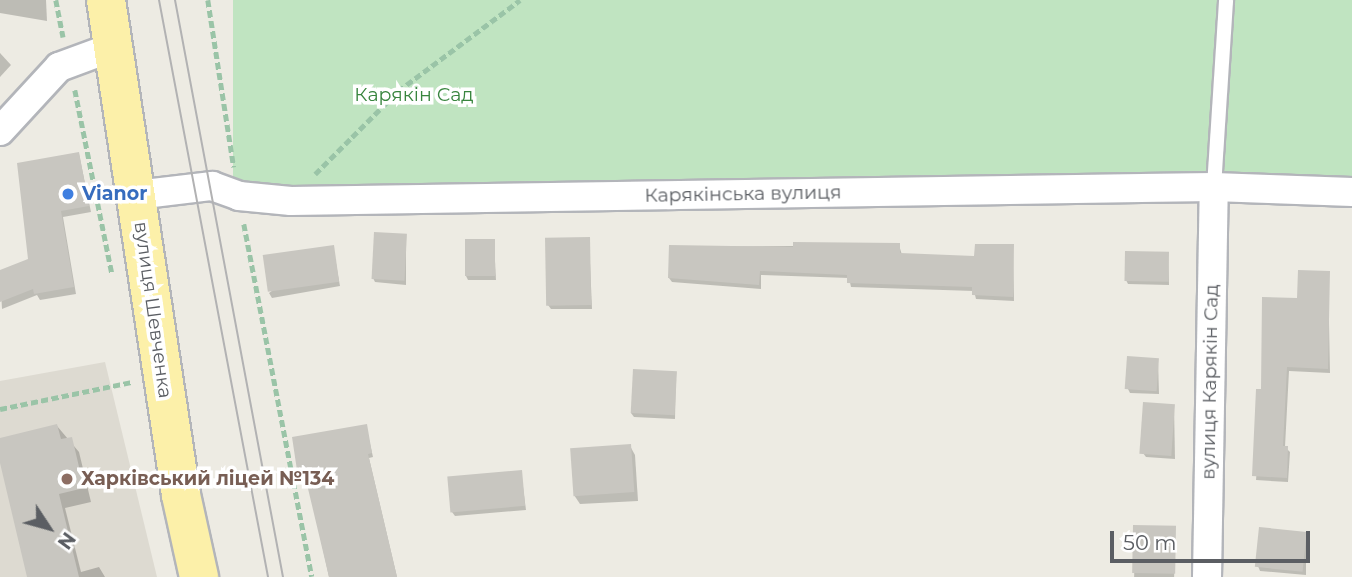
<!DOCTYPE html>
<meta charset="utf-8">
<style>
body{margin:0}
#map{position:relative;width:1352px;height:577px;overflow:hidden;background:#edebe3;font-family:Montserrat,sans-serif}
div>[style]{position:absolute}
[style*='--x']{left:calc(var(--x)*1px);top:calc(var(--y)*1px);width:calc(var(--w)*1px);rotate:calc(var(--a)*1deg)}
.education>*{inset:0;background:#dddad1}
.green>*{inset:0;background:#c0e4c1;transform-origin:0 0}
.shadow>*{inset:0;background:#0003;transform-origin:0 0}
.building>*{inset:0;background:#c8c6c0;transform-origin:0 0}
.path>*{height:4.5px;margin-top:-2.25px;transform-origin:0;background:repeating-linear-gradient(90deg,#9ac4a7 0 7px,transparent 0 10.5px)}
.roads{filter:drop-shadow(2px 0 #b3b5ba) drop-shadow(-2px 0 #b3b5ba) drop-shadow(0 2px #b3b5ba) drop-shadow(0 -2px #b3b5ba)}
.lane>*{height:14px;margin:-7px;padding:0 7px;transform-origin:7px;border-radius:7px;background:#fff}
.street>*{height:28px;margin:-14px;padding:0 14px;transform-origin:14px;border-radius:14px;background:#fff}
.primary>*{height:38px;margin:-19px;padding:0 19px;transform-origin:19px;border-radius:19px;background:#fcf0a9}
.tram>*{height:2px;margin:-1px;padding:0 1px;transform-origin:1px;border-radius:1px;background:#b2b2b3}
.dots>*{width:19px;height:19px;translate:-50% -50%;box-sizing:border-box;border:4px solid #fff;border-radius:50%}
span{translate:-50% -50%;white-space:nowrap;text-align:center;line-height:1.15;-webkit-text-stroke:7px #fff;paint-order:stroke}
.park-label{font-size:19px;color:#38853e}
.shop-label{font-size:19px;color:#366cbe;font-weight:700}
.left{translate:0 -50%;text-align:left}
.street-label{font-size:19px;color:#5b5e63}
.education-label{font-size:19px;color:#785e54;font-weight:700}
.north{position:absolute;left:14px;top:493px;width:70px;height:70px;-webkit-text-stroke:5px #fff;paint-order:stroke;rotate:126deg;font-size:19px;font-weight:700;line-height:28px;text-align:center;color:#5b5e63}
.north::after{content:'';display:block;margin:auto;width:24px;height:32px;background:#5b5e63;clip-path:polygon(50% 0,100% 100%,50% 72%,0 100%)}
.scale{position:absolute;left:1110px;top:531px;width:200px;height:32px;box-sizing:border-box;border:4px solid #5b5e63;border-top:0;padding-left:9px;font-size:21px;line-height:24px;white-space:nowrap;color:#5b5e63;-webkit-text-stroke:5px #fff;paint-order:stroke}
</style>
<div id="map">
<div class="education">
<div style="clip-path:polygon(105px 362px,157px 577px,0 577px,0 381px)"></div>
</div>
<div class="green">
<div style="left:233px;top:0;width:1119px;height:193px"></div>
</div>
<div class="shadow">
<div style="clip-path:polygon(0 0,46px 0,47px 21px,0 13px)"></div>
<div style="clip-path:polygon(0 53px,11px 65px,0 77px)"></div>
<div style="clip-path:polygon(79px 154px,91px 212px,63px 217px,76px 294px,40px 300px,37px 295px,2px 309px,0 272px,30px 261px)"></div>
<div style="clip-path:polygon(406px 236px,406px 285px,375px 282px,373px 278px)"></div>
<div style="clip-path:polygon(589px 239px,592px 309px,551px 309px,548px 305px)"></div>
<div style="clip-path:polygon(494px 241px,496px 280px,468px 280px,466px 276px)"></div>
<div style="clip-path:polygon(899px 245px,902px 255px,976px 258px,1013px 246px,1014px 301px,976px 299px,974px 291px,851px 287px,849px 278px,761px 275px,761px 289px,672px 282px,669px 278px,670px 247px)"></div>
<div style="clip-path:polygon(333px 247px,340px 286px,272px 298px,269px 293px)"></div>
<div style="clip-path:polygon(1168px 253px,1169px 285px,1128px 284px,1126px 280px)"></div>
<div style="clip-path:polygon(1328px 272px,1330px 373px,1289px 371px,1285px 447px,1290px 452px,1288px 482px,1256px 480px,1263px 391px,1299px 300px)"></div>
<div style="clip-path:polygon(1158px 360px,1159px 394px,1130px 393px,1128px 389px)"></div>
<div style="clip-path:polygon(676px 372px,675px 419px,634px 417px,631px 413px)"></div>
<div style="clip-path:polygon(1174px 406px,1175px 459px,1146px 457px,1143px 453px)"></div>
<div style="clip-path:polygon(57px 426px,79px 452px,91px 502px,65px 508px,81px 572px,99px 567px,105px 577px,29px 577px,0 440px)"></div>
<div style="clip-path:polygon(366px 426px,373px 457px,369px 458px,397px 577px,329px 577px,308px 480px,300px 477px)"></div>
<div style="clip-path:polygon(630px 446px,635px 455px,638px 501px,580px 504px,574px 495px)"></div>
<div style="clip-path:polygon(521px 472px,526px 510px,455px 516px,452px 512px)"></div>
<div style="left:1135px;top:527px;width:40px;height:50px;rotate:1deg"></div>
<div style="clip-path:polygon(1306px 534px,1306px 575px,1260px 571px,1258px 566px)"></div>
</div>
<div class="building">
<div style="clip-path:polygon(79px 152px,89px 206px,61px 211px,74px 287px,34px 294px,33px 289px,0 302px,0 270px,28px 259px,17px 163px)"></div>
<div style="left:374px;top:232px;width:33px;height:47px;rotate:3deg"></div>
<div style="left:590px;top:237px;width:68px;height:45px;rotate:89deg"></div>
<div style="left:465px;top:239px;width:30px;height:37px"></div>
<div style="clip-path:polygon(793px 242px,900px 243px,900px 253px,974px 256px,975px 244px,1014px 244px,1013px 297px,972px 295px,972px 287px,847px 283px,847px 275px,760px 271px,759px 285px,668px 278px,669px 245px,793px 247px)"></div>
<div style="left:334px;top:245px;width:37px;height:72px;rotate:82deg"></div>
<div style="left:1125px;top:251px;width:44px;height:30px;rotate:1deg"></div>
<div style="clip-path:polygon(1298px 270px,1330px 271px,1328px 369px,1287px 367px,1283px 446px,1288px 446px,1287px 478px,1252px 476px,1256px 389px,1261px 389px,1262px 297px,1297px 298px)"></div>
<div style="left:1127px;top:356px;width:32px;height:33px;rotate:4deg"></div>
<div style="left:633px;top:369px;width:44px;height:44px;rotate:3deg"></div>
<div style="left:1143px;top:402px;width:32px;height:52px;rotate:4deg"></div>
<div style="clip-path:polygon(57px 424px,61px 439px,72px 437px,84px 488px,59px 494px,79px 577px,27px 577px,0 463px,0 438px)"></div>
<div style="clip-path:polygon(367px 424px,372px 453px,368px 454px,397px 577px,329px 577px,305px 476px,298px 477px,292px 437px)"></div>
<div style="left:631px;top:444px;width:48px;height:61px;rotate:86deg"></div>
<div style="left:522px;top:470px;width:36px;height:75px;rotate:85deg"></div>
<div style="left:1133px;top:525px;width:43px;height:48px;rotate:1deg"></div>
<div style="left:1259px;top:527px;width:48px;height:40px;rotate:6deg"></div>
</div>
<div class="path">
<div style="--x:56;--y:0;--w:38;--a:79"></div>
<div style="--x:208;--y:0;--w:169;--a:81.2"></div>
<div style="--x:75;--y:90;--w:187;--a:78.6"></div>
<div style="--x:315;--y:174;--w:117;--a:-45"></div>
<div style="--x:398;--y:91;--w:152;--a:-36.7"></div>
<div style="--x:244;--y:224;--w:359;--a:79.1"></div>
<div style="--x:0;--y:409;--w:135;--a:-11.6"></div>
</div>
<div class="roads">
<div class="lane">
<div style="--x:1214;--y:187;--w:187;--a:-86.3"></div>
</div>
<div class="street">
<div style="--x:0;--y:131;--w:87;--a:-47.3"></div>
<div style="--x:59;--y:67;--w:58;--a:-20.3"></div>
<div style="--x:136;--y:195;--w:77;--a:-6.8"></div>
<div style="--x:212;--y:186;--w:29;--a:20"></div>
<div style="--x:239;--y:196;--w:52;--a:5.5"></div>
<div style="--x:291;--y:201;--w:923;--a:-0.87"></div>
<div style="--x:1214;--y:187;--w:138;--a:2.1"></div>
<div style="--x:1207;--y:577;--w:390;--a:-89"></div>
</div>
<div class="primary">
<div style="--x:106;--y:0;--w:501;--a:81.38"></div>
<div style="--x:181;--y:495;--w:84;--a:77.6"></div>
</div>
</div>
<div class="tram">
<div style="--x:159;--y:0;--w:587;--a:79.3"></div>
<div style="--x:175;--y:0;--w:587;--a:79.4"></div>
</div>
<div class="dots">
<div style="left:68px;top:194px;background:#3f7fe0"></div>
<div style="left:67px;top:479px;background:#8d6e63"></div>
</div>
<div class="park-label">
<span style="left:414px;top:95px">Карякін Сад</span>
</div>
<div class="shop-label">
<span class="left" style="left:82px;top:194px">Vianor</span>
</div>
<div class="street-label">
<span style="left:743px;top:194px;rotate:-1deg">Карякінська вулиця</span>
<span style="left:153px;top:310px;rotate:82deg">вулиця Шевченка</span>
<span style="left:1210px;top:382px;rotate:-89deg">вулиця Карякін Сад</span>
</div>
<div class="education-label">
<span class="left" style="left:81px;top:479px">Харківський ліцей №134</span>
</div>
<div class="north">N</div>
<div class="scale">50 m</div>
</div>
